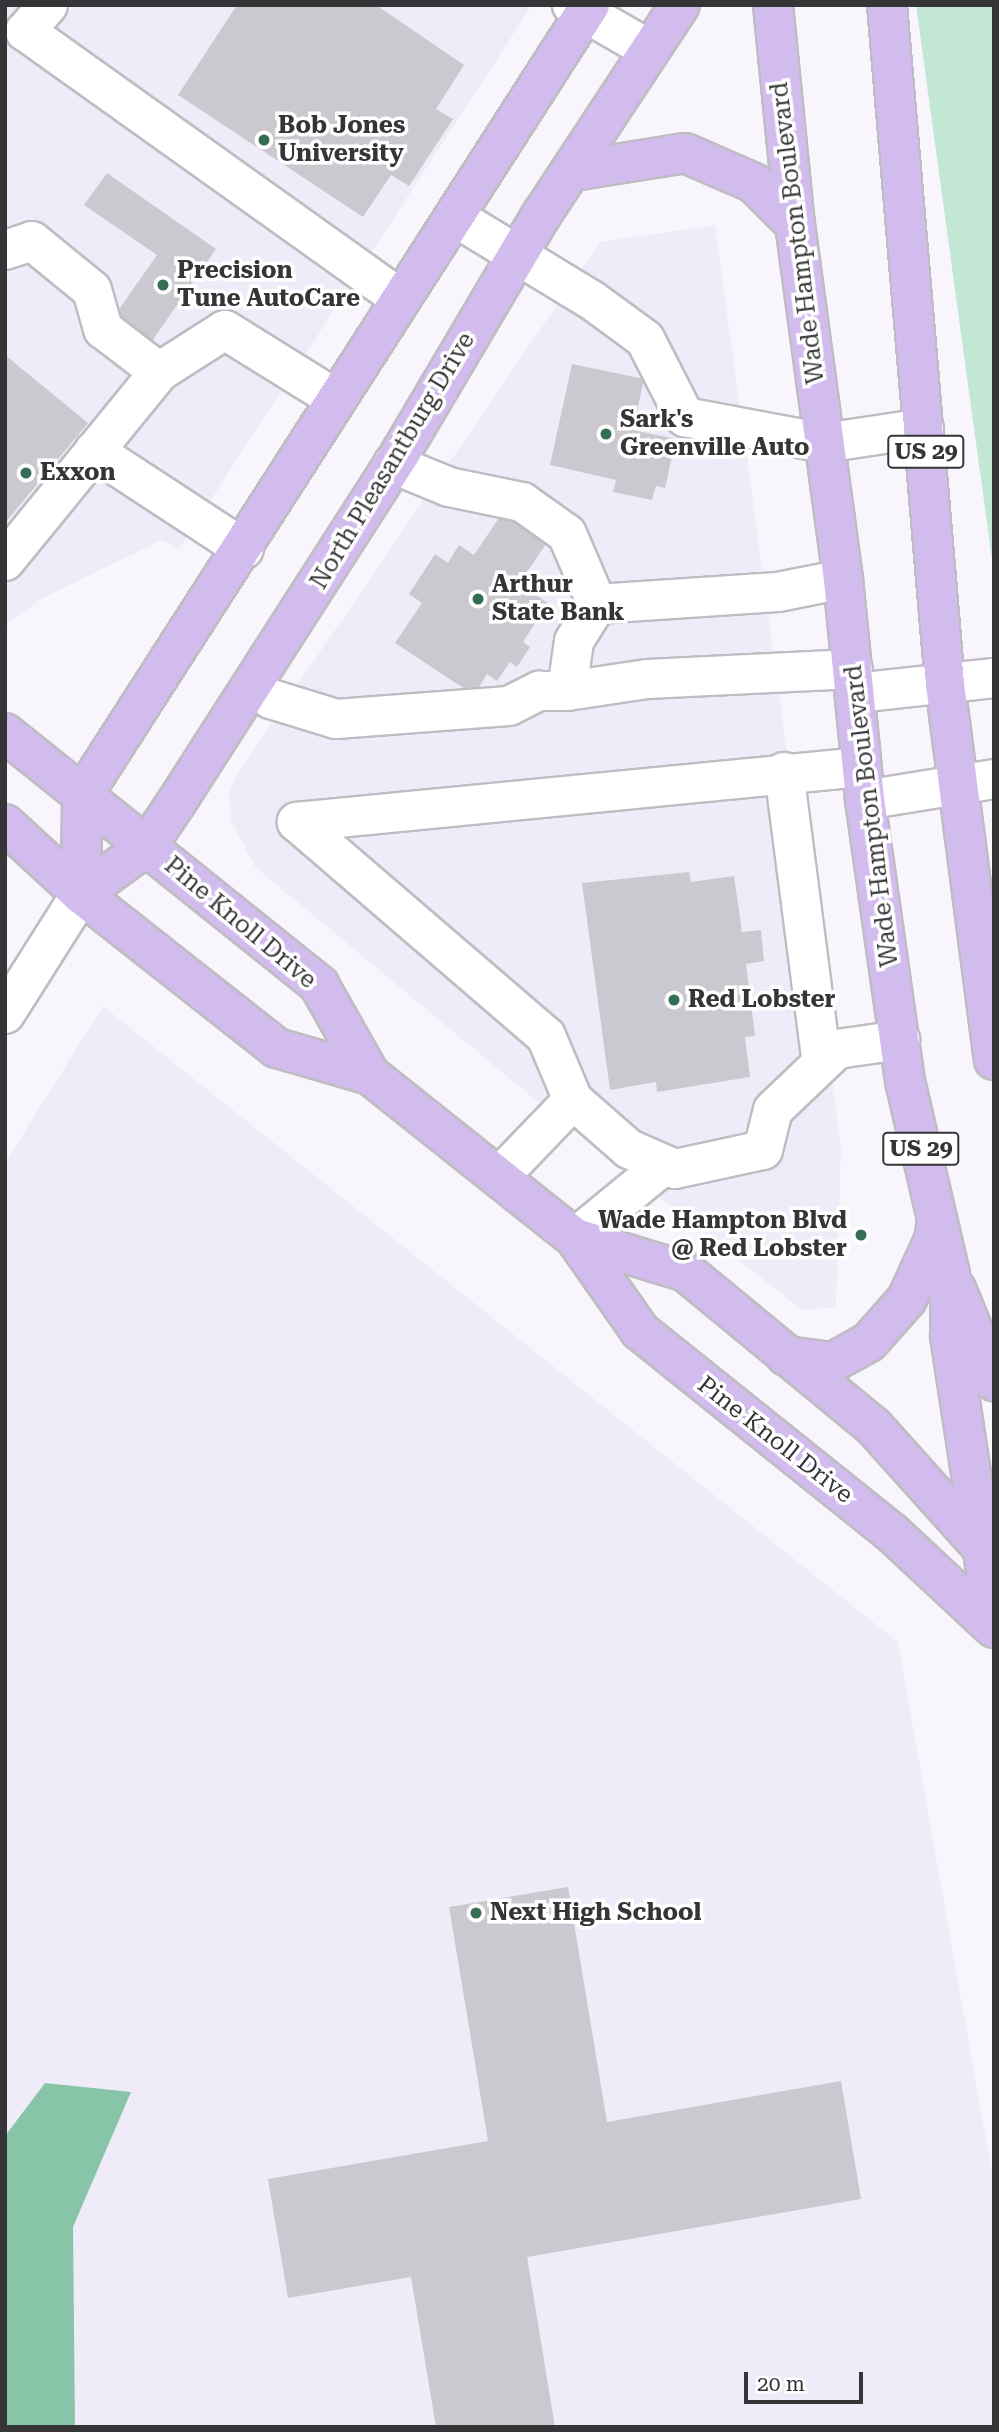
<!DOCTYPE html>
<style>
body{margin:0}
#map{position:relative;width:999px;height:2432px;overflow:hidden;background:#f8f6fc;font-family:"Roboto Serif",serif}
div>[style]{position:absolute}
[style*='--x']{left:calc(var(--x)*1px);top:calc(var(--y)*1px);width:calc(var(--w)*1px);rotate:calc(var(--a)*1deg)}
.built>*{inset:0;background:#f0ebf8}
.green>*{inset:0;background:#c3e7d5}
.forest>*{inset:0;background:#88c4a8}
.building>*{inset:0;background:#cbc9cf}
.roads{filter:drop-shadow(2px 0 #bfbdc3) drop-shadow(-2px 0 #bfbdc3) drop-shadow(0 2px #bfbdc3) drop-shadow(0 -2px #bfbdc3)}
.minor>*{height:38px;margin:-19px;padding:0 19px;transform-origin:19px;border-radius:19px;background:#fff}
.major>*{height:38px;margin:-19px;padding:0 19px;transform-origin:19px;border-radius:19px;background:#d2bced}
.dots>*{width:19px;height:19px;translate:-50% -50%;box-sizing:border-box;border:4px solid #fff;border-radius:50%}
span{translate:-50% -50%;white-space:nowrap;text-align:center;line-height:1.15;-webkit-text-stroke:7px #fff;paint-order:stroke}
.shield-label span{padding:2px 5px;background:#fff;border:2px solid;border-radius:5px;-webkit-text-stroke-width:0}
.shield-label{font-size:23px;color:#353436;font-weight:700}
.poi-label{font-size:24px;color:#353436;font-weight:700}
.left{translate:0 -50%;text-align:left}
.right{translate:-100% -50%;text-align:right}
.street-label{font-size:24px;color:#353436}
.frame{position:absolute;inset:0;border:7px solid #353436;pointer-events:none}
.scale{position:absolute;left:744px;top:2372px;width:119px;height:32px;box-sizing:border-box;border:4px solid #353436;border-top:0;padding-left:9px;font-size:21px;line-height:24px;white-space:nowrap;color:#353436;-webkit-text-stroke:5px #fff;paint-order:stroke}
</style>
<div id="map">
<div class="built">
<div style="clip-path:polygon(5px 5px,532px 5px,179px 549px,162px 540px,41px 599px,5px 626px)"></div>
<div style="clip-path:polygon(715px 225px,841px 1147px,836px 1307px,802px 1310px,526px 1092px,255px 867px,231px 820px,229px 793px,238px 772px,600px 242px)"></div>
<div style="clip-path:polygon(103px 1006px,898px 1642px,994px 2185px,994px 2427px,5px 2427px,5px 1163px)"></div>
</div>
<div class="green">
<div style="clip-path:polygon(916px 5px,994px 5px,994px 574px)"></div>
</div>
<div class="forest">
<div style="clip-path:polygon(45px 2083px,131px 2092px,73px 2227px,75px 2427px,5px 2427px,5px 2136px)"></div>
</div>
<div class="building">
<div style="clip-path:polygon(237px 5px,376px 5px,464px 65px,436px 109px,453px 119px,409px 186px,391px 175px,363px 217px,178px 95px)"></div>
<div style="clip-path:polygon(107px 173px,216px 249px,152px 341px,115px 315px,157px 255px,84px 205px)"></div>
<div style="clip-path:polygon(5px 355px,88px 423px,5px 523px)"></div>
<div style="clip-path:polygon(572px 364px,644px 379px,633px 430px,676px 439px,665px 488px,656px 486px,652px 500px,613px 492px,616px 480px,550px 465px)"></div>
<div style="clip-path:polygon(505px 509px,550px 538px,519px 584px,548px 603px,523px 642px,530px 647px,517px 667px,510px 662px,497px 681px,487px 674px,474px 695px,395px 643px,422px 603px,409px 594px,435px 554px,448px 563px,459px 545px,474px 555px)"></div>
<div style="clip-path:polygon(689px 872px,691px 882px,734px 876px,742px 932px,761px 930px,764px 961px,746px 964px,755px 1036px,745px 1037px,750px 1077px,657px 1092px,656px 1082px,610px 1090px,582px 883px)"></div>
<div style="clip-path:polygon(568px 1887px,607px 2122px,841px 2081px,861px 2199px,527px 2257px,555px 2427px,436px 2427px,411px 2277px,288px 2298px,268px 2179px,488px 2141px,449px 1907px)"></div>
</div>
<div class="roads">
<div class="minor">
<div style="--x:48;--y:5;--w:35;--a:131"></div>
<div style="--x:25;--y:31;--w:460;--a:35.5"></div>
<div style="--x:572;--y:5;--w:90;--a:30"></div>
<div style="--x:455;--y:217;--w:162;--a:31.3"></div>
<div style="--x:593;--y:301;--w:64;--a:36.2"></div>
<div style="--x:645;--y:339;--w:88;--a:62.9"></div>
<div style="--x:685;--y:417;--w:141;--a:10.6"></div>
<div style="--x:824;--y:443;--w:101;--a:-8.5"></div>
<div style="--x:5;--y:250;--w:28;--a:-18"></div>
<div style="--x:32;--y:241;--w:77;--a:39.2"></div>
<div style="--x:92;--y:290;--w:41;--a:74.2"></div>
<div style="--x:103;--y:329;--w:71;--a:37.5"></div>
<div style="--x:159;--y:372;--w:78;--a:-32.5"></div>
<div style="--x:225;--y:330;--w:131;--a:31.9"></div>
<div style="--x:94;--y:451;--w:179;--a:33.2"></div>
<div style="--x:393;--y:464;--w:61;--a:22.3"></div>
<div style="--x:449;--y:487;--w:75;--a:11.6"></div>
<div style="--x:522;--y:502;--w:55;--a:35.4"></div>
<div style="--x:567;--y:534;--w:76;--a:66.8"></div>
<div style="--x:597;--y:604;--w:181;--a:-3.8"></div>
<div style="--x:778;--y:592;--w:66;--a:-11.3"></div>
<div style="--x:5;--y:561;--w:244;--a:-50.8"></div>
<div style="--x:253;--y:687;--w:22;--a:34"></div>
<div style="--x:271;--y:699;--w:68;--a:17.1"></div>
<div style="--x:336;--y:719;--w:173;--a:-4.3"></div>
<div style="--x:509;--y:706;--w:34;--a:-27"></div>
<div style="--x:539;--y:691;--w:28;--a:0"></div>
<div style="--x:567;--y:691;--w:81;--a:-8.5"></div>
<div style="--x:647;--y:679;--w:206;--a:-2.8"></div>
<div style="--x:567;--y:691;--w:50;--a:-82"></div>
<div style="--x:574;--y:641;--w:44;--a:-58.1"></div>
<div style="--x:856;--y:693;--w:139;--a:-6.2"></div>
<div style="--x:861;--y:767;--w:567;--a:174.43"></div>
<div style="--x:297;--y:822;--w:328;--a:40.7"></div>
<div style="--x:546;--y:1036;--w:69;--a:67.1"></div>
<div style="--x:573;--y:1100;--w:74;--a:41.2"></div>
<div style="--x:629;--y:1149;--w:50;--a:23.5"></div>
<div style="--x:675;--y:1169;--w:90;--a:-12.2"></div>
<div style="--x:763;--y:1150;--w:41;--a:-76"></div>
<div style="--x:773;--y:1110;--w:88;--a:-43.6"></div>
<div style="--x:837;--y:1049;--w:64;--a:-8.1"></div>
<div style="--x:784;--y:772;--w:293;--a:82.6"></div>
<div style="--x:865;--y:800;--w:131;--a:-9.2"></div>
<div style="--x:5;--y:1014;--w:142;--a:-57.7"></div>
<div style="--x:499;--y:1177;--w:107;--a:-46.1"></div>
<div style="--x:575;--y:1238;--w:115;--a:-39.4"></div>
</div>
<div class="major">
<div style="--x:773;--y:5;--w:220;--a:84.3"></div>
<div style="--x:795;--y:224;--w:358;--a:82.3"></div>
<div style="--x:843;--y:579;--w:222;--a:84.3"></div>
<div style="--x:865;--y:800;--w:284;--a:81.9"></div>
<div style="--x:905;--y:1081;--w:198;--a:76.9"></div>
<div style="--x:950;--y:1274;--w:62;--a:90"></div>
<div style="--x:950;--y:1336;--w:290;--a:81.3"></div>
<div style="--x:887;--y:5;--w:681;--a:85.12"></div>
<div style="--x:945;--y:684;--w:379;--a:82.6"></div>
<div style="--x:573;--y:171;--w:113;--a:-9.1"></div>
<div style="--x:685;--y:153;--w:75;--a:23.5"></div>
<div style="--x:754;--y:183;--w:58;--a:45"></div>
<div style="--x:5;--y:733;--w:403;--a:38.7"></div>
<div style="--x:319;--y:985;--w:103;--a:60.5"></div>
<div style="--x:5;--y:824;--w:103;--a:42.6"></div>
<div style="--x:81;--y:894;--w:249;--a:38.2"></div>
<div style="--x:277;--y:1048;--w:97;--a:16.2"></div>
<div style="--x:370;--y:1075;--w:262;--a:38.5"></div>
<div style="--x:575;--y:1238;--w:113;--a:55"></div>
<div style="--x:640;--y:1331;--w:320;--a:38.7"></div>
<div style="--x:890;--y:1531;--w:142;--a:43"></div>
<div style="--x:81;--y:894;--w:82;--a:-36"></div>
<div style="--x:147;--y:846;--w:52;--a:-56"></div>
<div style="--x:176;--y:803;--w:417;--a:-57.3"></div>
<div style="--x:401;--y:452;--w:277;--a:-59.4"></div>
<div style="--x:542;--y:214;--w:250;--a:-56.6"></div>
<div style="--x:81;--y:894;--w:98;--a:-89.4"></div>
<div style="--x:82;--y:796;--w:940;--a:-57.29"></div>
<div style="--x:575;--y:1238;--w:116;--a:17"></div>
<div style="--x:686;--y:1272;--w:244;--a:39.5"></div>
<div style="--x:874;--y:1427;--w:168;--a:48.1"></div>
<div style="--x:956;--y:1289;--w:100;--a:67.6"></div>
<div style="--x:786;--y:1356;--w:47;--a:7.3"></div>
<div style="--x:833;--y:1362;--w:41;--a:-29.1"></div>
<div style="--x:869;--y:1342;--w:57;--a:-48.5"></div>
<div style="--x:907;--y:1299;--w:65;--a:-65.4"></div>
<div style="--x:934;--y:1240;--w:20;--a:-81"></div>
</div>
</div>
<div class="dots">
<div style="left:264px;top:140px;background:#356d55"></div>
<div style="left:163px;top:285px;background:#356d55"></div>
<div style="left:606px;top:434px;background:#356d55"></div>
<div style="left:26px;top:473px;background:#356d55"></div>
<div style="left:478px;top:599px;background:#356d55"></div>
<div style="left:674px;top:1000px;background:#356d55"></div>
<div style="left:861px;top:1235px;background:#356d55"></div>
<div style="left:476px;top:1913px;background:#356d55"></div>
</div>
<div class="shield-label">
<span style="left:926px;top:452px">US 29</span>
<span style="left:921px;top:1149px">US 29</span>
</div>
<div class="poi-label">
<span class="left" style="left:278px;top:140px">Bob Jones<br>University</span>
<span class="left" style="left:177px;top:285px">Precision<br>Tune AutoCare</span>
<span class="left" style="left:620px;top:434px">Sark's<br>Greenville Auto</span>
<span class="left" style="left:40px;top:473px">Exxon</span>
<span class="left" style="left:492px;top:599px">Arthur<br>State Bank</span>
<span class="left" style="left:688px;top:1000px">Red Lobster</span>
<span class="right" style="left:847px;top:1235px">Wade Hampton Blvd<br>@ Red Lobster</span>
<span class="left" style="left:490px;top:1913px">Next High School</span>
</div>
<div class="street-label">
<span style="left:798px;top:233px;rotate:-97deg">Wade Hampton Boulevard</span>
<span style="left:393px;top:461px;rotate:-59deg">North Pleasantburg Drive</span>
<span style="left:872px;top:816px;rotate:-97deg">Wade Hampton Boulevard</span>
<span style="left:240px;top:923px;rotate:40deg">Pine Knoll Drive</span>
<span style="left:775px;top:1440px;rotate:38deg">Pine Knoll Drive</span>
</div>
<div class="frame"></div>
<div class="scale">20 m</div>
</div>
